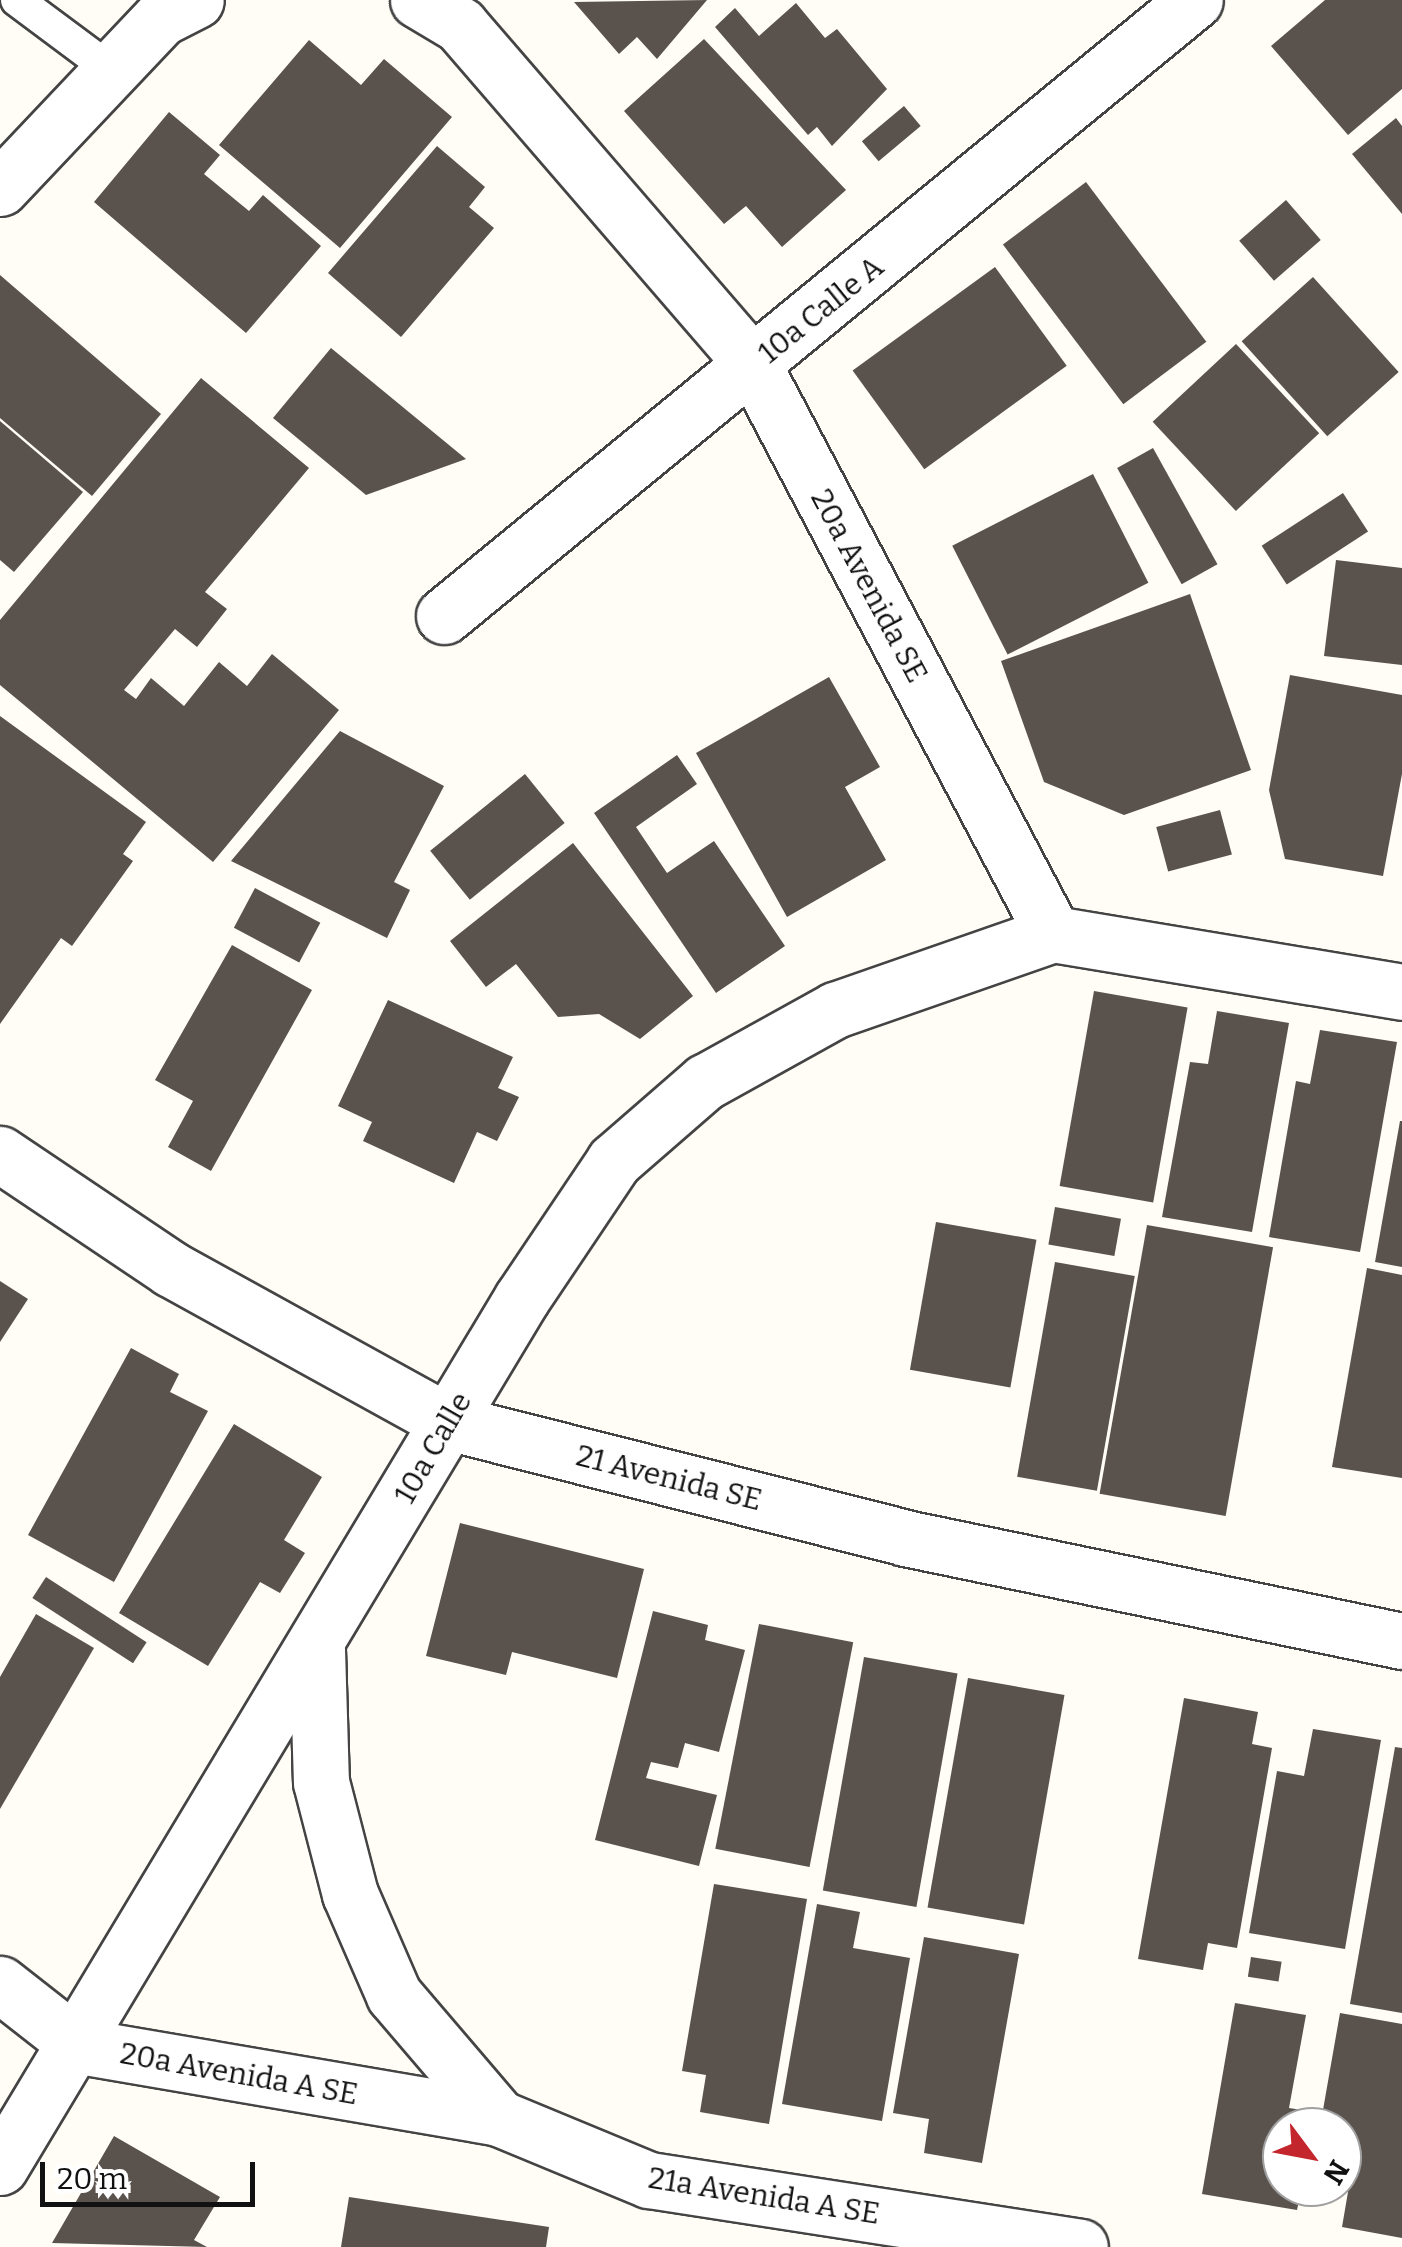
<!DOCTYPE html>
<style>
body{margin:0}
#map{position:relative;width:1402px;height:2247px;overflow:hidden;background:#fffdf5;font-family:Bitter,serif}
div>[style]{position:absolute}
[style*='--x']{left:calc(var(--x)*1px);top:calc(var(--y)*1px);width:calc(var(--w)*1px);rotate:calc(var(--a)*1deg)}
.building>*{inset:0;background:#5a524d;transform-origin:0 0}
.roads{filter:drop-shadow(2px 0 #444) drop-shadow(-2px 0 #444) drop-shadow(0 2px #444) drop-shadow(0 -2px #444)}
.service>*{height:32px;margin:-16px;padding:0 16px;transform-origin:16px;border-radius:16px;background:#fff}
.minor>*{height:55px;margin:-27.5px;padding:0 27.5px;transform-origin:27.5px;border-radius:27.5px;background:#fff}
.tertiary>*{height:55px;margin:-27.5px;padding:0 27.5px;transform-origin:27.5px;border-radius:27.5px;background:#fff}
span{translate:-50% -50%;white-space:nowrap;text-align:center;line-height:1.15;-webkit-text-stroke:10px #fff;paint-order:stroke}
.street-label{font-size:30px;color:#111}
.north{position:absolute;left:1262px;top:2107px;width:100px;height:100px;box-sizing:border-box;background:#fff;border:2px solid #a0a0a0;border-radius:50%;rotate:122deg;font-size:28px;font-weight:700;line-height:40px;text-align:center;color:#111}
.north::after{content:'';display:block;margin:auto;width:35px;height:45px;background:#c4262e;clip-path:polygon(50% 0,100% 100%,50% 72%,0 100%)}
.scale{position:absolute;left:40px;top:2162px;width:215px;height:45px;box-sizing:border-box;border:5px solid #111;border-top:0;padding-left:12px;font-size:30px;line-height:35px;white-space:nowrap;color:#111;-webkit-text-stroke:8px #fff;paint-order:stroke}
</style>
<div id="map">
<div class="building">
<div style="clip-path:polygon(707px 0,657px 59px,637px 37px,619px 54px,574px 2px)"></div>
<div style="clip-path:polygon(1325px 0,1402px 0,1402px 89px,1348px 135px,1271px 46px)"></div>
<div style="clip-path:polygon(796px 3px,825px 38px,837px 29px,887px 89px,832px 146px,817px 127px,808px 135px,715px 27px,735px 8px,759px 36px)"></div>
<div style="clip-path:polygon(704px 39px,846px 190px,782px 247px,746px 206px,724px 224px,624px 111px)"></div>
<div style="clip-path:polygon(309px 40px,361px 85px,384px 59px,452px 117px,340px 248px,219px 145px)"></div>
<div style="left:904px;top:106px;width:26px;height:55px;rotate:50deg"></div>
<div style="clip-path:polygon(169px 112px,220px 155px,204px 174px,249px 211px,263px 195px,321px 246px,246px 333px,94px 202px)"></div>
<div style="clip-path:polygon(1396px 118px,1402px 126px,1402px 214px,1352px 154px)"></div>
<div style="clip-path:polygon(437px 146px,485px 187px,469px 207px,494px 228px,401px 337px,328px 273px)"></div>
<div style="left:1086px;top:182px;width:200px;height:104px;rotate:53deg"></div>
<div style="left:1286px;top:200px;width:53px;height:62px;rotate:49deg"></div>
<div style="left:995px;top:267px;width:122px;height:176px;rotate:54deg"></div>
<div style="clip-path:polygon(0 275px,161px 414px,92px 496px,0 418px)"></div>
<div style="left:1313px;top:277px;width:128px;height:96px;rotate:48deg"></div>
<div style="left:1236px;top:344px;width:122px;height:114px;rotate:47deg"></div>
<div style="clip-path:polygon(331px 348px,466px 459px,366px 495px,273px 418px)"></div>
<div style="clip-path:polygon(201px 378px,309px 468px,205px 592px,227px 609px,197px 647px,175px 629px,124px 690px,136px 699px,151px 678px,184px 706px,219px 662px,247px 686px,272px 654px,339px 710px,213px 862px,0 685px,0 620px)"></div>
<div style="clip-path:polygon(0 421px,83px 492px,14px 572px,0 560px)"></div>
<div style="left:1153px;top:448px;width:133px;height:41px;rotate:61deg"></div>
<div style="left:1093px;top:474px;width:122px;height:158px;rotate:63deg"></div>
<div style="left:1343px;top:493px;width:46px;height:97px;rotate:57deg"></div>
<div style="clip-path:polygon(1336px 560px,1402px 568px,1402px 665px,1324px 656px)"></div>
<div style="clip-path:polygon(1190px 594px,1251px 770px,1124px 815px,1044px 782px,1001px 661px)"></div>
<div style="clip-path:polygon(1290px 675px,1402px 695px,1402px 774px,1383px 876px,1285px 859px,1269px 790px)"></div>
<div style="clip-path:polygon(829px 677px,880px 767px,845px 787px,886px 860px,787px 917px,696px 753px)"></div>
<div style="clip-path:polygon(0 716px,146px 822px,123px 854px,133px 861px,72px 946px,61px 938px,0 1024px)"></div>
<div style="clip-path:polygon(340px 731px,444px 786px,394px 882px,410px 890px,387px 938px,231px 861px)"></div>
<div style="clip-path:polygon(677px 755px,697px 784px,636px 827px,667px 873px,714px 841px,785px 946px,716px 993px,594px 813px)"></div>
<div style="left:525px;top:774px;width:63px;height:122px;rotate:51deg"></div>
<div style="left:1220px;top:810px;width:46px;height:66px;rotate:75deg"></div>
<div style="clip-path:polygon(573px 843px,693px 996px,640px 1039px,599px 1014px,558px 1017px,516px 964px,486px 987px,450px 941px)"></div>
<div style="left:255px;top:888px;width:74px;height:45px;rotate:28deg"></div>
<div style="clip-path:polygon(232px 945px,312px 990px,211px 1171px,168px 1147px,193px 1101px,155px 1080px)"></div>
<div style="left:1094px;top:991px;width:95px;height:198px;rotate:10deg"></div>
<div style="clip-path:polygon(388px 1000px,513px 1057px,498px 1088px,519px 1097px,497px 1141px,477px 1132px,454px 1183px,363px 1141px,372px 1122px,338px 1106px)"></div>
<div style="clip-path:polygon(1217px 1011px,1289px 1023px,1252px 1232px,1162px 1217px,1190px 1062px,1208px 1064px)"></div>
<div style="clip-path:polygon(1320px 1030px,1397px 1042px,1360px 1252px,1269px 1237px,1296px 1081px,1310px 1084px)"></div>
<div style="clip-path:polygon(1400px 1121px,1402px 1121px,1402px 1267px,1375px 1262px)"></div>
<div style="left:1055px;top:1207px;width:67px;height:38px;rotate:10deg"></div>
<div style="left:936px;top:1222px;width:102px;height:150px;rotate:10deg"></div>
<div style="left:1147px;top:1225px;width:128px;height:273px;rotate:10deg"></div>
<div style="left:1055px;top:1262px;width:81px;height:218px;rotate:10deg"></div>
<div style="clip-path:polygon(1367px 1268px,1402px 1275px,1402px 1478px,1332px 1467px)"></div>
<div style="clip-path:polygon(0 1281px,28px 1299px,0 1342px)"></div>
<div style="clip-path:polygon(131px 1348px,179px 1374px,170px 1392px,208px 1411px,114px 1582px,28px 1535px)"></div>
<div style="clip-path:polygon(234px 1424px,322px 1477px,284px 1540px,305px 1553px,280px 1593px,260px 1582px,208px 1666px,119px 1613px)"></div>
<div style="clip-path:polygon(460px 1523px,644px 1569px,617px 1678px,512px 1652px,506px 1675px,426px 1656px)"></div>
<div style="left:46px;top:1577px;width:120px;height:25px;rotate:33deg"></div>
<div style="clip-path:polygon(653px 1611px,708px 1625px,705px 1640px,745px 1650px,719px 1752px,685px 1743px,678px 1768px,651px 1762px,646px 1778px,717px 1795px,699px 1866px,595px 1840px)"></div>
<div style="clip-path:polygon(36px 1614px,94px 1648px,0 1809px,0 1677px)"></div>
<div style="left:759px;top:1624px;width:96px;height:229px;rotate:11deg"></div>
<div style="left:864px;top:1657px;width:95px;height:237px;rotate:10deg"></div>
<div style="left:968px;top:1678px;width:98px;height:233px;rotate:10deg"></div>
<div style="clip-path:polygon(1184px 1698px,1258px 1712px,1252px 1744px,1272px 1748px,1237px 1948px,1208px 1943px,1203px 1970px,1138px 1959px)"></div>
<div style="clip-path:polygon(1313px 1729px,1381px 1740px,1345px 1949px,1249px 1933px,1277px 1771px,1304px 1776px)"></div>
<div style="clip-path:polygon(1395px 1747px,1402px 1748px,1402px 2013px,1350px 2004px)"></div>
<div style="clip-path:polygon(714px 1884px,807px 1899px,769px 2124px,700px 2112px,706px 2075px,682px 2071px)"></div>
<div style="clip-path:polygon(817px 1904px,860px 1912px,853px 1948px,910px 1958px,882px 2121px,782px 2104px)"></div>
<div style="clip-path:polygon(924px 1937px,1019px 1954px,982px 2163px,924px 2153px,929px 2119px,893px 2113px)"></div>
<div style="left:1251px;top:1957px;width:31px;height:20px;rotate:9deg"></div>
<div style="clip-path:polygon(1235px 2003px,1306px 2015px,1289px 2108px,1315px 2112px,1312px 2127px,1282px 2127px,1282px 2187px,1302px 2187px,1297px 2210px,1202px 2194px)"></div>
<div style="clip-path:polygon(1340px 2013px,1402px 2024px,1402px 2238px,1342px 2227px,1348px 2192px,1329px 2189px,1342px 2187px,1342px 2127px,1320px 2127px)"></div>
<div style="clip-path:polygon(114px 2136px,220px 2197px,194px 2240px,207px 2247px,52px 2243px)"></div>
<div style="clip-path:polygon(349px 2197px,549px 2227px,546px 2247px,341px 2247px)"></div>
</div>
<div class="roads">
<div class="service">
<div style="--x:17;--y:0;--w:117;--a:36.7"></div>
</div>
<div class="minor">
<div style="--x:418;--y:0;--w:49;--a:30.8"></div>
<div style="--x:460;--y:25;--w:449;--a:49.2"></div>
<div style="--x:753;--y:365;--w:643;--a:62.2"></div>
<div style="--x:0;--y:188;--w:234;--a:-46.6"></div>
<div style="--x:161;--y:18;--w:39;--a:-27"></div>
<div style="--x:444;--y:616;--w:971;--a:-39.36"></div>
<div style="--x:317;--y:1649;--w:133;--a:88.3"></div>
<div style="--x:321;--y:1782;--w:116;--a:75.5"></div>
<div style="--x:350;--y:1894;--w:110;--a:66.5"></div>
<div style="--x:394;--y:1995;--w:162;--a:49.5"></div>
<div style="--x:499;--y:2118;--w:162;--a:22.5"></div>
<div style="--x:649;--y:2180;--w:436;--a:8.8"></div>
<div style="--x:0;--y:1984;--w:100;--a:38.1"></div>
<div style="--x:79;--y:2046;--w:426;--a:9.7"></div>
<div style="--x:0;--y:2167;--w:1014;--a:-59.01"></div>
<div style="--x:522;--y:1298;--w:165;--a:-56.1"></div>
<div style="--x:614;--y:1161;--w:121;--a:-41"></div>
<div style="--x:705;--y:1082;--w:149;--a:-29"></div>
<div style="--x:835;--y:1010;--w:231;--a:-19.2"></div>
<div style="--x:1053;--y:934;--w:354;--a:9.4"></div>
</div>
<div class="tertiary">
<div style="--x:0;--y:1154;--w:206;--a:33.9"></div>
<div style="--x:171;--y:1269;--w:316;--a:28.9"></div>
<div style="--x:448;--y:1422;--w:471;--a:14.2"></div>
<div style="--x:905;--y:1538;--w:508;--a:11.71"></div>
</div>
</div>
<div class="street-label">
<span style="left:821px;top:310px;rotate:-39deg">10a Calle A</span>
<span style="left:869px;top:586px;rotate:62deg">20a Avenida SE</span>
<span style="left:433px;top:1448px;rotate:-60deg">10a Calle</span>
<span style="left:669px;top:1478px;rotate:14deg">21 Avenida SE</span>
<span style="left:239px;top:2074px;rotate:10deg">20a Avenida A SE</span>
<span style="left:764px;top:2196px;rotate:9deg">21a Avenida A SE</span>
</div>
<div class="north">N</div>
<div class="scale">20 m</div>
</div>
